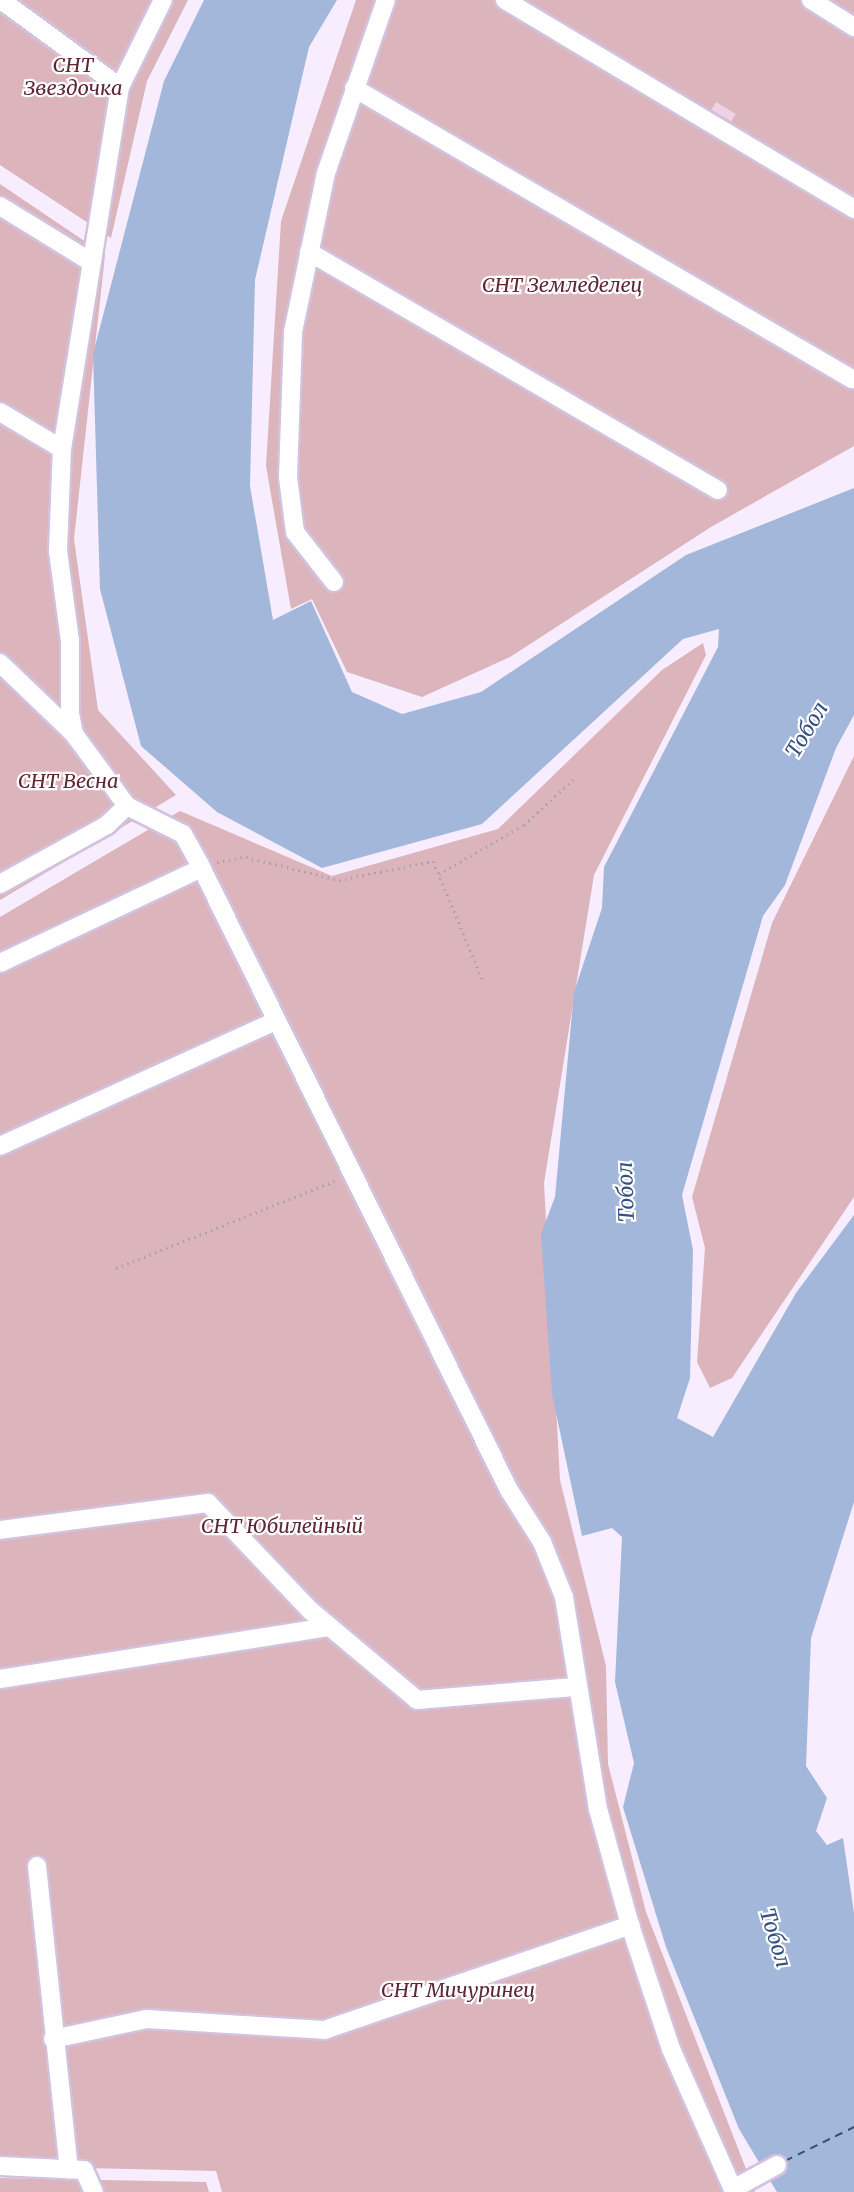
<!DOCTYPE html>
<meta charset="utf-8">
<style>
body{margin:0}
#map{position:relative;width:854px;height:2192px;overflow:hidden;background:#f7edfe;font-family:Merriweather,serif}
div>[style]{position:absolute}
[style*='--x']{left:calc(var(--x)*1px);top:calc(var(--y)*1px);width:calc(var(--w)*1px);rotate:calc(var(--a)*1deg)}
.green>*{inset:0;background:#dbb4bc}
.water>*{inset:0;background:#a3b7da}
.ferry>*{height:1.5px;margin-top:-0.75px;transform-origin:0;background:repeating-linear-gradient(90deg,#35507f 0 8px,transparent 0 14px)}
.building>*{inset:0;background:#eed1e4;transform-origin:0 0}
.path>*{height:3px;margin-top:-1.5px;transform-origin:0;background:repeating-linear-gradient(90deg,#aaa1b0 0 1.5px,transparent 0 6px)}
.roads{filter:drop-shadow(2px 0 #d2c2dd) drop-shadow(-2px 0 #d2c2dd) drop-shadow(0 2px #d2c2dd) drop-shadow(0 -2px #d2c2dd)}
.minor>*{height:18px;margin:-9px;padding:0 9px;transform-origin:9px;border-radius:9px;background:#fff}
span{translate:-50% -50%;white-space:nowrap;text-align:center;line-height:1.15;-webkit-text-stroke:4.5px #fff;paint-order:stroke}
.park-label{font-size:20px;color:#5f2637;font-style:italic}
.water-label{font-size:21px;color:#35507f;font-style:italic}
</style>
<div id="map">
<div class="green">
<div style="clip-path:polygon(0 0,188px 0,147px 81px,111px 238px,0 165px)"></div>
<div style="clip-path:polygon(356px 0,854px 0,854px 446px,711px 527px,510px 657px,422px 697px,347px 672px,312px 599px,291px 609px,266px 466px,281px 221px)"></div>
<div style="clip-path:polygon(0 184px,105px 255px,74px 539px,98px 710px,176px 795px,0 900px)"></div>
<div style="clip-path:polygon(703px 643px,706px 655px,594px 875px,544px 1183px,560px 1480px,606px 1666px,608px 1764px,646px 1912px,755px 2192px,222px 2192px,216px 2171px,0 2166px,0 917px,180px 811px,332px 876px,498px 829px,662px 670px)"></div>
<div style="clip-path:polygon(854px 756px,854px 1197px,732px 1378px,710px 1388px,697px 1362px,705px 1248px,692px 1197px,772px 923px)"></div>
<div style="clip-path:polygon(0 2178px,206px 2182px,209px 2192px,0 2192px)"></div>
</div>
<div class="water">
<div style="clip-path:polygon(204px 0,337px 0,309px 47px,255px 280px,250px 486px,273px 620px,311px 601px,352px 692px,402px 714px,481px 692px,686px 555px,854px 488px,854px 715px,836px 748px,785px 885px,763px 916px,682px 1195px,693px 1250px,690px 1378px,677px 1418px,713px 1437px,796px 1293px,854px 1215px,854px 1502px,811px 1638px,806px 1766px,827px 1798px,816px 1831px,827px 1845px,843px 1838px,854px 1913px,854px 2192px,777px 2192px,739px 2129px,666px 1947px,623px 1807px,634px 1763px,615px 1682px,622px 1537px,612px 1528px,582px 1536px,552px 1394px,541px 1234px,555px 1197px,574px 992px,602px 908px,604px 867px,718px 647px,719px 629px,683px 639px,482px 824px,322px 868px,217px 812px,141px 746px,100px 589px,93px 354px,164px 81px)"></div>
</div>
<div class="ferry">
<div style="--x:785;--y:2161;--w:77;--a:-26.2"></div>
</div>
<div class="building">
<div style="left:716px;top:102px;width:23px;height:9px;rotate:31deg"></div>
</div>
<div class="path">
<div style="--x:217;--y:862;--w:29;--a:-10"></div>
<div style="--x:246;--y:857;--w:96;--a:13.9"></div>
<div style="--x:339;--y:880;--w:96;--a:-11.4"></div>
<div style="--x:433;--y:861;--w:130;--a:67.4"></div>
<div style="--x:439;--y:874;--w:98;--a:-30"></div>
<div style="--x:524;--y:825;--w:67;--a:-42.6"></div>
<div style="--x:116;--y:1268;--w:238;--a:-21.7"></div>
</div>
<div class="roads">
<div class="minor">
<div style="--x:1;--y:0;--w:147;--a:36.2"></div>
<div style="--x:505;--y:0;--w:407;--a:30.9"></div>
<div style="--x:811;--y:0;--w:51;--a:32.1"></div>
<div style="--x:354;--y:88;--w:577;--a:30.3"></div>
<div style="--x:0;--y:206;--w:107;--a:31.6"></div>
<div style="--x:309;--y:252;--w:473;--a:30.2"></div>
<div style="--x:0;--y:412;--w:72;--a:30.8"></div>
<div style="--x:334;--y:582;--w:63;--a:-128"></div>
<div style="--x:295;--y:532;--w:55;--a:-97.3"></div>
<div style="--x:288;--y:477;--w:145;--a:-88"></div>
<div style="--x:293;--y:332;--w:162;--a:-78.3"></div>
<div style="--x:326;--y:173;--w:183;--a:-70.9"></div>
<div style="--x:0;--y:663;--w:103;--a:43.8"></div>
<div style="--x:127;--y:806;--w:89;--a:-126.4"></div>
<div style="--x:74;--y:734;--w:21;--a:-101"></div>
<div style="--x:70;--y:713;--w:72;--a:-90"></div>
<div style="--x:70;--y:641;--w:91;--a:-97.6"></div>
<div style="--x:58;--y:551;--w:102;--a:-87.8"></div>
<div style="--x:62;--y:449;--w:367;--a:-80.9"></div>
<div style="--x:120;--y:87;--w:97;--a:-63.7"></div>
<div style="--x:0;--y:884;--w:122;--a:-28.9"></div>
<div style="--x:107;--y:825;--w:28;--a:-44"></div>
<div style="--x:127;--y:806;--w:63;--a:26.6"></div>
<div style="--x:183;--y:834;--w:35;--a:61"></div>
<div style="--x:200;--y:865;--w:697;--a:63.69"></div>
<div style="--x:509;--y:1490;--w:62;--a:57.6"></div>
<div style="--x:542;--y:1542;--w:59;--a:68.2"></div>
<div style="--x:564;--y:1597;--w:215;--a:80.9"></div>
<div style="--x:598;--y:1809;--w:120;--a:74.6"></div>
<div style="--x:630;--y:1925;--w:131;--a:71.7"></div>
<div style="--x:671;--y:2049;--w:156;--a:66.2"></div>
<div style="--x:0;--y:963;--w:223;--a:-25.2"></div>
<div style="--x:0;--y:1146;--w:303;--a:-24.4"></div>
<div style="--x:0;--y:1530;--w:210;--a:-7.4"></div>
<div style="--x:208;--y:1503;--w:149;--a:46.4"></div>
<div style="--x:311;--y:1611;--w:138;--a:40"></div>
<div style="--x:417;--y:1700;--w:158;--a:-4.7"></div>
<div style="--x:0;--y:1679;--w:334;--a:-9"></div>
<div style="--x:37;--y:1866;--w:305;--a:84"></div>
<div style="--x:53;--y:2039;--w:95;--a:-12.1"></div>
<div style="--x:146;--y:2019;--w:178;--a:3.5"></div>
<div style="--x:324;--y:2030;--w:324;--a:-18.9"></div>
<div style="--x:0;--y:2166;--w:84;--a:2.7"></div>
<div style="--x:84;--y:2170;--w:24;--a:66"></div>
<div style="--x:733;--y:2189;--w:50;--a:-28.6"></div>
</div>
</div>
<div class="park-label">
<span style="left:73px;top:76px">СНТ<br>Звездочка</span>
<span style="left:562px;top:284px">СНТ Земледелец</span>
<span style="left:68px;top:780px">СНТ Весна</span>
<span style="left:282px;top:1525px">СНТ Юбилейный</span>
<span style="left:458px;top:1989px">СНТ Мичуринец</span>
</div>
<div class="water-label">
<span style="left:807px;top:730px;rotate:-59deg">Тобол</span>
<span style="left:626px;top:1192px;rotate:-92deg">Тобол</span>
<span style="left:775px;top:1938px;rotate:73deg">Тобол</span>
</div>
</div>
